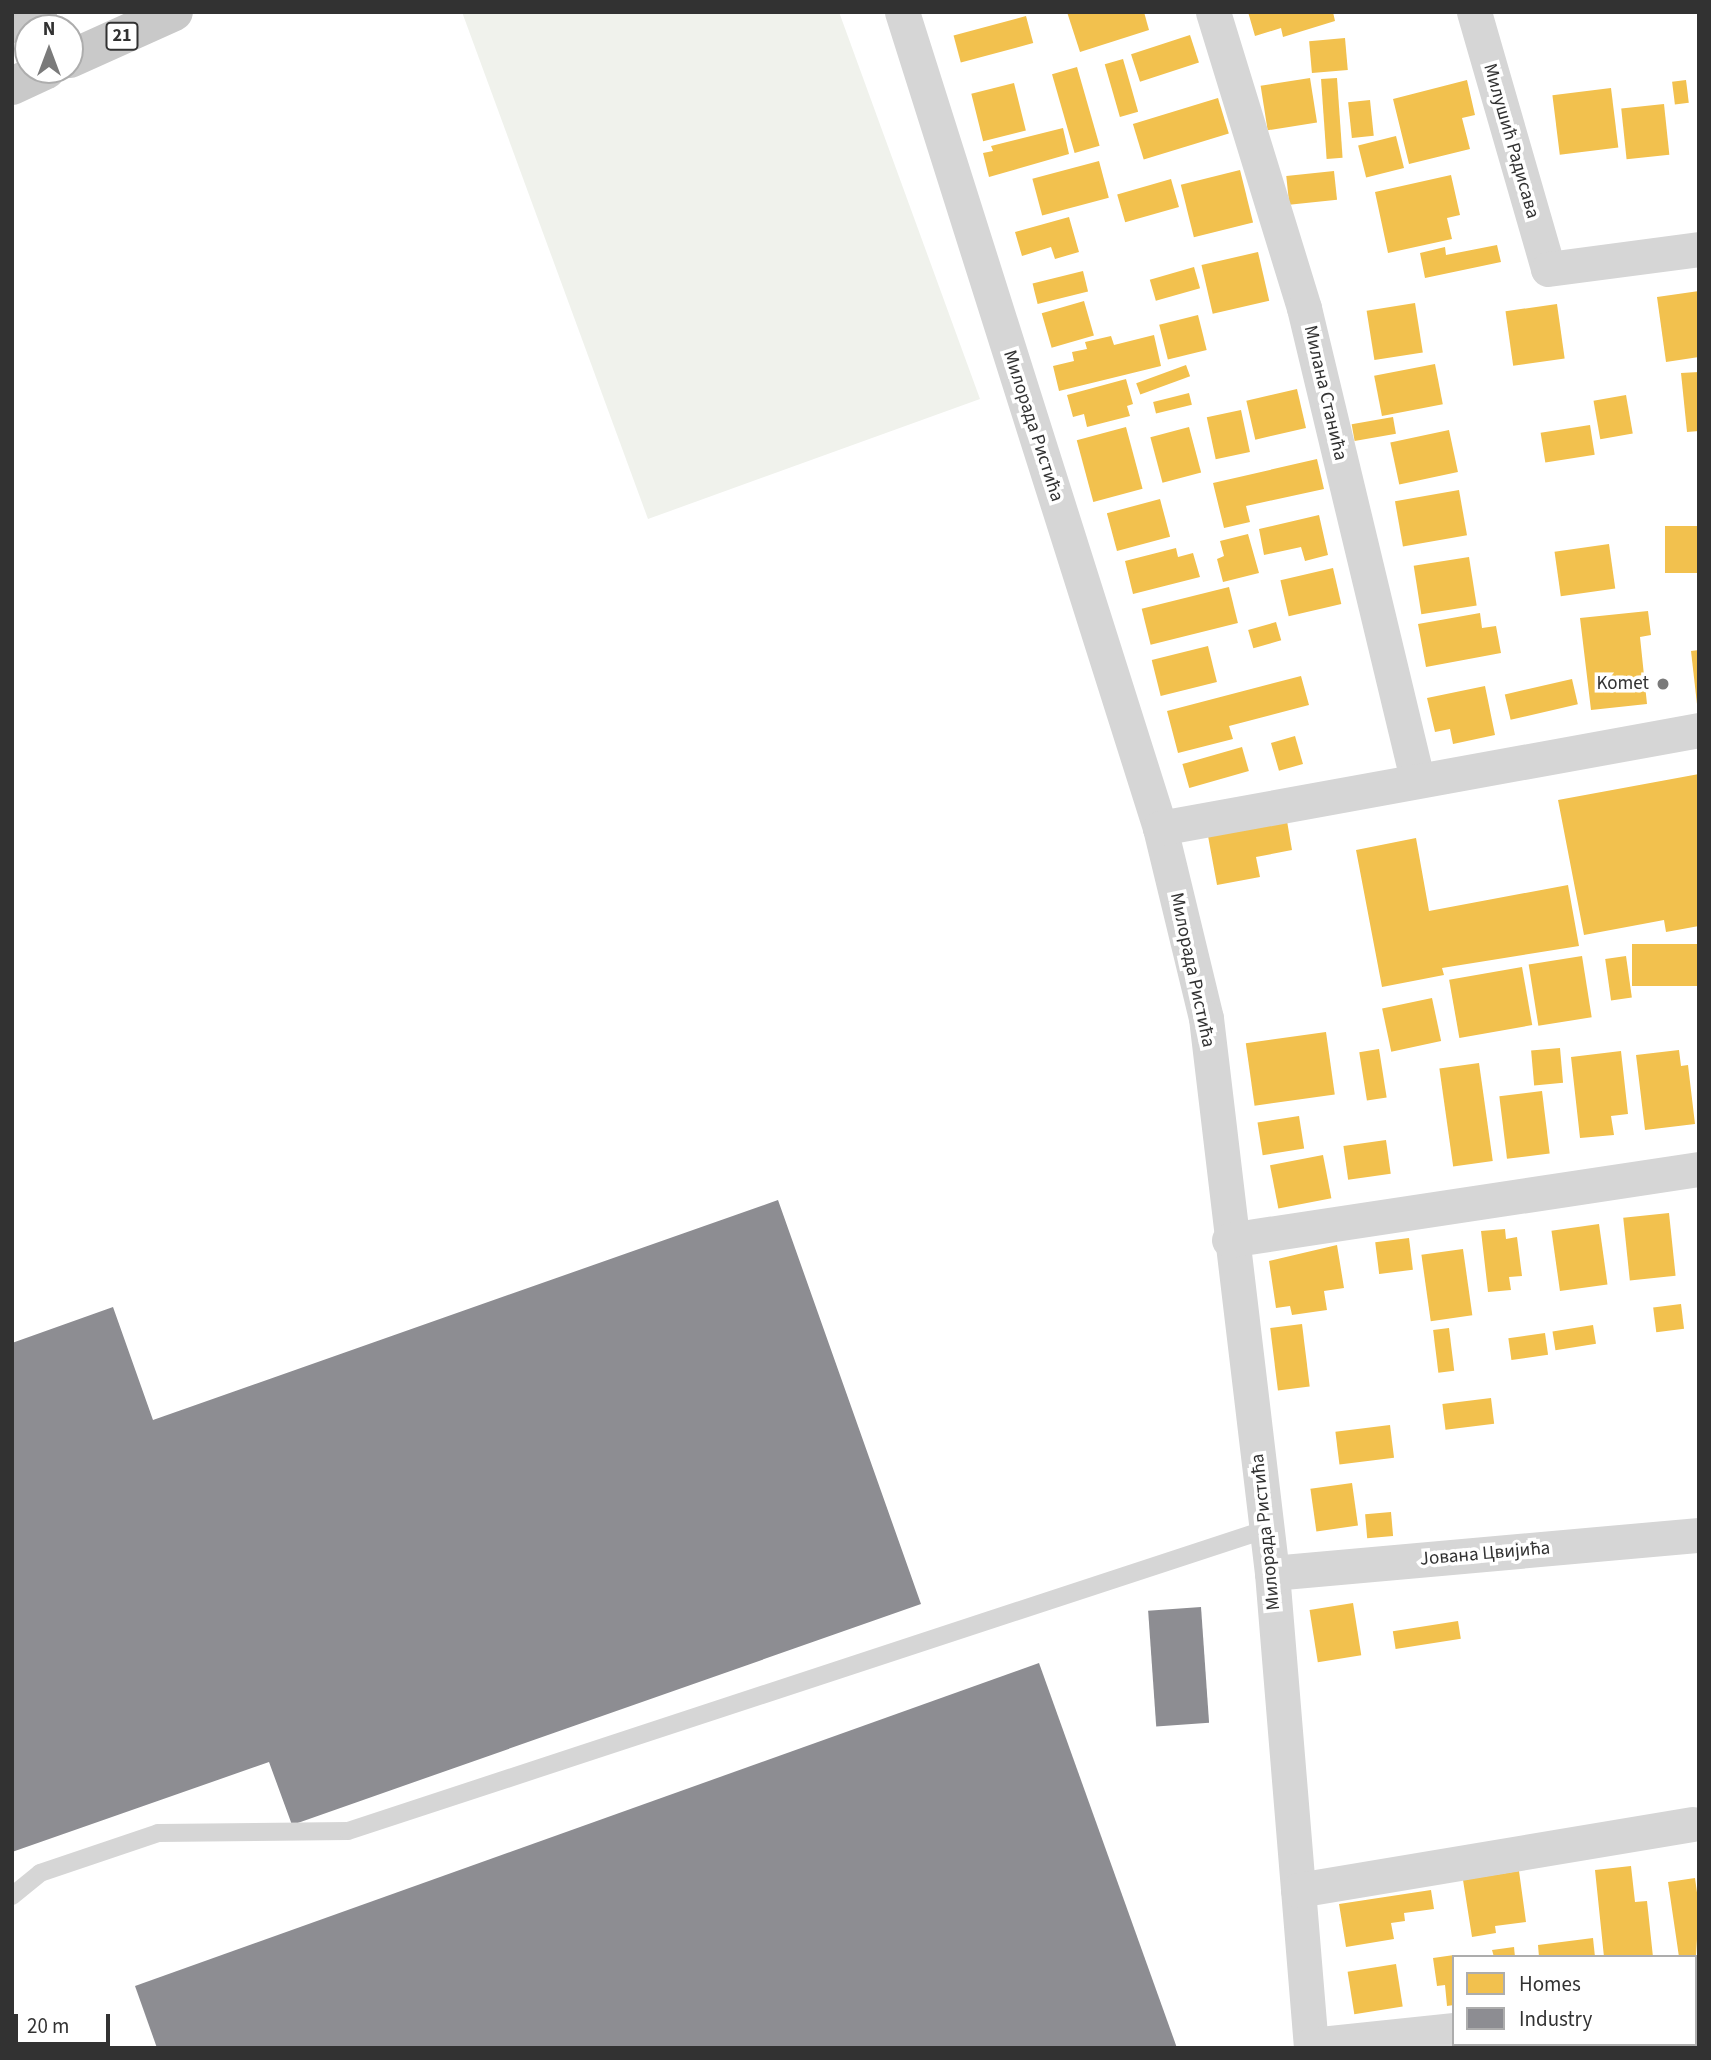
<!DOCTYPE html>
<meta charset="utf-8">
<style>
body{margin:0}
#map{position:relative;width:1711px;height:2060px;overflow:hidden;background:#fff;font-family:"Source Sans 3",sans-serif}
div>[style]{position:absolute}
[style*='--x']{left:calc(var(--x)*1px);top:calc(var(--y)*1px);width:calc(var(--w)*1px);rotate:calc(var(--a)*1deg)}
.green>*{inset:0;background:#f0f2ec}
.homes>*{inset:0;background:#f2c14e;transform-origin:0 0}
.industry>*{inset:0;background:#8d8d92;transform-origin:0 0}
.lane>*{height:18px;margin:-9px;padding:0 9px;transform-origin:9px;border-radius:9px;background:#d6d6d6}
.street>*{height:35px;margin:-17.5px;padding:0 17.5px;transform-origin:17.5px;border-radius:17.5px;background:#d6d6d6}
.primary>*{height:38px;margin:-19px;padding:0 19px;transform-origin:19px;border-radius:19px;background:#c9c9c9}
.dots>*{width:19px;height:19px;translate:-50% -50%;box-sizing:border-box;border:4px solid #fff;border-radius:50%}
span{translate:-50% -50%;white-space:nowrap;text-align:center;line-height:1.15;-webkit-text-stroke:7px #fff;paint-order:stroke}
.shield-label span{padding:2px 5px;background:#fff;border:2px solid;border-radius:5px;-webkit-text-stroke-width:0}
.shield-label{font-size:18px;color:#323232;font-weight:700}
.street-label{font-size:19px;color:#323232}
.poi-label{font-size:19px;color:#323232}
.right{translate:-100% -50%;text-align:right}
.frame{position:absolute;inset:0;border:14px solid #323232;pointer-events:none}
.legend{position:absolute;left:1452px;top:1955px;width:245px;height:91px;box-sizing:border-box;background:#fff;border:2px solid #adadad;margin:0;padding:9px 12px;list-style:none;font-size:21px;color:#323232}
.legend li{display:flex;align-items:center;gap:14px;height:35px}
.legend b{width:35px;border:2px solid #adadad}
.north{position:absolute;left:14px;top:14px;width:70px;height:70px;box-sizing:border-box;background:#fff;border:2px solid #adadad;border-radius:50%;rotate:0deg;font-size:19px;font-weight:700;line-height:28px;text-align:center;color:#323232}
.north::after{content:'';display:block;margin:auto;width:24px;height:32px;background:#7a7a7a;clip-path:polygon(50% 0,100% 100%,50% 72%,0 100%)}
.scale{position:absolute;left:14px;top:2014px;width:96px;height:32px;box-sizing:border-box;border:4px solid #323232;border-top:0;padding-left:9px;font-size:21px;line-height:24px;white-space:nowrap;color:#323232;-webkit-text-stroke:5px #fff;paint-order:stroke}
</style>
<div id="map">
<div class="green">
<div style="clip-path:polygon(462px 12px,839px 12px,980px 399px,648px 519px)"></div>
</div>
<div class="homes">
<div style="clip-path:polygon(1067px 12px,1144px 12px,1149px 30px,1080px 52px)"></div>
<div style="clip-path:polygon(1248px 12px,1333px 12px,1335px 21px,1283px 37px,1281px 28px,1255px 36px)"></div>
<div style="left:1026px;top:16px;width:28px;height:75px;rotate:75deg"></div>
<div style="left:1190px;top:35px;width:29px;height:62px;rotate:72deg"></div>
<div style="left:1345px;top:38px;width:32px;height:36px;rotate:85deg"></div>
<div style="left:1123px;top:59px;width:55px;height:19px;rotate:74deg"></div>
<div style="left:1077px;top:67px;width:82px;height:26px;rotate:74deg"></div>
<div style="left:1310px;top:78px;width:45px;height:50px;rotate:81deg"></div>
<div style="left:1337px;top:78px;width:80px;height:16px;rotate:86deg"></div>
<div style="clip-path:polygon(1467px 80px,1475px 115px,1462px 118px,1470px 149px,1409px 164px,1393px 99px)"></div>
<div style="left:1686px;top:80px;width:23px;height:14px;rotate:83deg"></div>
<div style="left:1014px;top:83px;width:49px;height:44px;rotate:76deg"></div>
<div style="left:1611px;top:88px;width:60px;height:59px;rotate:83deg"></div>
<div style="left:1218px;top:98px;width:37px;height:89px;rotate:73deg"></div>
<div style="left:1370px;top:100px;width:36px;height:22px;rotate:84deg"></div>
<div style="left:1664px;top:104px;width:51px;height:43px;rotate:84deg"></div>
<div style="clip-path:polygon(1063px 128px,1069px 154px,989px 177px,983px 153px,993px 151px,991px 146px)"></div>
<div style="left:1396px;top:136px;width:33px;height:39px;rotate:76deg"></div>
<div style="left:1099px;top:161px;width:38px;height:69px;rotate:75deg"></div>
<div style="left:1240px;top:170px;width:54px;height:61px;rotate:76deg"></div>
<div style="left:1334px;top:171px;width:29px;height:48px;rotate:84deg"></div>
<div style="clip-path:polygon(1451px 175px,1460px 215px,1447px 218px,1452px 239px,1388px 253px,1375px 192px)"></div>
<div style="left:1171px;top:179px;width:29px;height:56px;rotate:74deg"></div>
<div style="clip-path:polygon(1069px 217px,1079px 252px,1055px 259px,1051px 247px,1022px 256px,1015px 232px)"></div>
<div style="clip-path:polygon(1497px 245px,1501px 262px,1425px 278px,1420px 253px,1445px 247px,1446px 255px)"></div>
<div style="left:1258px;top:252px;width:50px;height:58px;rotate:77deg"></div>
<div style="left:1194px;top:267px;width:22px;height:46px;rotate:74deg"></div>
<div style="left:1083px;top:271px;width:21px;height:52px;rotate:76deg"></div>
<div style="clip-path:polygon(1699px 291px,1699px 357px,1666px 362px,1657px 297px)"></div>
<div style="left:1084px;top:301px;width:36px;height:44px;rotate:74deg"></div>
<div style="left:1415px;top:303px;width:50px;height:49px;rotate:81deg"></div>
<div style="left:1557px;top:304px;width:55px;height:52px;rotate:82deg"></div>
<div style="left:1198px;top:315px;width:36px;height:40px;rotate:76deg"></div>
<div style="clip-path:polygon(1154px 335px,1161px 366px,1059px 391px,1053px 366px,1074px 361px,1072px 352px,1087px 349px,1085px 342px,1111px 336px,1114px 345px)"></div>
<div style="left:1435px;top:364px;width:41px;height:62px;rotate:79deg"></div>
<div style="left:1186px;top:365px;width:12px;height:53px;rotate:70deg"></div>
<div style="clip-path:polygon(1699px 372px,1699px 431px,1687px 432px,1681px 373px)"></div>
<div style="clip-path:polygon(1126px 379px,1133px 404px,1127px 406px,1130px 416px,1087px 427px,1084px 414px,1073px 417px,1067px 395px)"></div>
<div style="left:1297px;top:389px;width:40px;height:52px;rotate:77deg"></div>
<div style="left:1189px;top:393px;width:12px;height:37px;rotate:76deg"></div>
<div style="left:1626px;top:395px;width:39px;height:33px;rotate:80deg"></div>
<div style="left:1241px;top:410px;width:43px;height:35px;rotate:78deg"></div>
<div style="left:1393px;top:417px;width:17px;height:42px;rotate:80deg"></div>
<div style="left:1590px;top:425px;width:30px;height:50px;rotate:81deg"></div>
<div style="left:1126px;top:427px;width:64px;height:51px;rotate:75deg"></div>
<div style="left:1189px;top:427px;width:47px;height:40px;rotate:75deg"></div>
<div style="left:1449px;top:430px;width:43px;height:60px;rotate:78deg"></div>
<div style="clip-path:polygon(1317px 459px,1324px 489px,1246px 506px,1250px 522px,1224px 528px,1213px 483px)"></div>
<div style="left:1459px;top:490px;width:46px;height:65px;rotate:80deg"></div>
<div style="left:1160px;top:499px;width:39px;height:55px;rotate:75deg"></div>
<div style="clip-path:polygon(1319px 515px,1328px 555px,1305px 561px,1301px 547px,1264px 555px,1259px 529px)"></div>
<div style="left:1699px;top:526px;width:47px;height:34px;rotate:90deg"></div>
<div style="clip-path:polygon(1248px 534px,1259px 573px,1223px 582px,1217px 559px,1224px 556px,1220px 541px)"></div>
<div style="left:1609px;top:544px;width:45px;height:55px;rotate:82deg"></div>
<div style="clip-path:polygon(1176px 548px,1178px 557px,1193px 553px,1200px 577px,1133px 594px,1125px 561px)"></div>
<div style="left:1469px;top:557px;width:49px;height:56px;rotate:81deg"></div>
<div style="left:1333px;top:568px;width:37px;height:54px;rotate:77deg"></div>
<div style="left:1229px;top:587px;width:37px;height:90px;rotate:76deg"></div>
<div style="clip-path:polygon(1648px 611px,1651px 635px,1640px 637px,1647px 704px,1591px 710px,1580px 618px)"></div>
<div style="clip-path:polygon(1480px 613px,1482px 628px,1496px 626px,1501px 653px,1426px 667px,1418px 624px)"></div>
<div style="left:1276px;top:622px;width:19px;height:29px;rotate:74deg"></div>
<div style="left:1208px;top:646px;width:37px;height:58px;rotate:76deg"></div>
<div style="clip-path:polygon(1699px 650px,1699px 704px,1697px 704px,1691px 651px)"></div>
<div style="clip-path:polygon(1301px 676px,1309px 705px,1229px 726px,1233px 739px,1178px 753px,1167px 711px)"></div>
<div style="left:1572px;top:679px;width:26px;height:69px;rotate:77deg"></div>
<div style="clip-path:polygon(1485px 686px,1495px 735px,1453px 744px,1450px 729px,1435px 732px,1427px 698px)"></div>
<div style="left:1295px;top:736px;width:29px;height:25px;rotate:74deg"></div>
<div style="left:1242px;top:747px;width:25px;height:62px;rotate:74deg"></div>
<div style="clip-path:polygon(1699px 774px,1699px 926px,1666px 932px,1664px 920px,1584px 935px,1558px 800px)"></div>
<div style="clip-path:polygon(1287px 821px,1292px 850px,1256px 857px,1260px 877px,1217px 885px,1208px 836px)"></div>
<div style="clip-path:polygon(1416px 838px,1429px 911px,1568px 885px,1579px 946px,1442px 968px,1444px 975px,1382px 987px,1356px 850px)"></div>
<div style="left:1699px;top:944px;width:42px;height:67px;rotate:90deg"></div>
<div style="left:1582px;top:956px;width:62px;height:54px;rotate:81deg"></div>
<div style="left:1626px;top:956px;width:42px;height:21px;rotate:82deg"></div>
<div style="left:1522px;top:967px;width:59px;height:74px;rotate:80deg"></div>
<div style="left:1432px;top:998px;width:44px;height:51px;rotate:78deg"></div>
<div style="left:1326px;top:1032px;width:63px;height:81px;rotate:82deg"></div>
<div style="left:1560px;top:1048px;width:35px;height:29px;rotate:85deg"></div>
<div style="left:1379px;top:1049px;width:49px;height:20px;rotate:81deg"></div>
<div style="clip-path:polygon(1679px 1050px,1681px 1066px,1688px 1065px,1695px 1124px,1645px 1130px,1636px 1055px)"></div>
<div style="clip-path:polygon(1621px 1051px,1628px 1114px,1611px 1116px,1614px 1135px,1580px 1138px,1571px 1057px)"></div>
<div style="left:1479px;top:1063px;width:99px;height:40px;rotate:82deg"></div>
<div style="left:1542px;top:1091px;width:63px;height:43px;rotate:83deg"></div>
<div style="left:1299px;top:1116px;width:33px;height:42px;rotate:81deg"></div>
<div style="left:1386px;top:1140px;width:34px;height:43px;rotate:82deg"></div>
<div style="left:1323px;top:1155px;width:44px;height:54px;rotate:79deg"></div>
<div style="left:1669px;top:1213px;width:63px;height:46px;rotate:84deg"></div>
<div style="left:1599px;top:1224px;width:61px;height:48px;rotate:82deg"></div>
<div style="clip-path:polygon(1505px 1229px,1506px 1239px,1517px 1237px,1522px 1276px,1509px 1277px,1511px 1290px,1488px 1292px,1481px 1231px)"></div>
<div style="left:1409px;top:1238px;width:32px;height:34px;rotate:83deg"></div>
<div style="clip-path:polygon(1337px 1245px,1344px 1288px,1324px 1291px,1327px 1310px,1292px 1315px,1290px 1306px,1276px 1308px,1269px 1261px)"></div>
<div style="left:1463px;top:1249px;width:67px;height:42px;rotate:82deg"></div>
<div style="left:1681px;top:1304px;width:25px;height:28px;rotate:83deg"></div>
<div style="left:1302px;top:1324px;width:63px;height:32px;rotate:83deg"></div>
<div style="left:1593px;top:1325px;width:19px;height:41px;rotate:81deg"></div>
<div style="left:1449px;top:1328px;width:43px;height:16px;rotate:83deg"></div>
<div style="left:1545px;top:1333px;width:22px;height:37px;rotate:82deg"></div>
<div style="left:1491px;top:1398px;width:26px;height:49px;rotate:83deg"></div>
<div style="left:1390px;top:1425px;width:33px;height:55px;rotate:83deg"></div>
<div style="left:1352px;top:1483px;width:43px;height:42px;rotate:82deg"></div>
<div style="left:1391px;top:1512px;width:24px;height:26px;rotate:85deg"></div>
<div style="left:1353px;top:1603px;width:53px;height:44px;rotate:81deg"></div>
<div style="left:1458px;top:1621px;width:18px;height:66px;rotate:81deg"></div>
<div style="clip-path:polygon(1631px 1866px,1635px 1902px,1647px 1901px,1653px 1957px,1604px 1957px,1595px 1870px)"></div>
<div style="clip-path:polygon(1519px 1871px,1526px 1922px,1495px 1926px,1496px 1933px,1472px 1937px,1463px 1880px)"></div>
<div style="clip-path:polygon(1695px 1878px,1699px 1907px,1695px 1971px,1695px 1957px,1679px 1957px,1668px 1882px)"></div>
<div style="clip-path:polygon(1431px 1890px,1434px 1909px,1404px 1913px,1405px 1921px,1391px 1923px,1394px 1939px,1346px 1947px,1339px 1904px)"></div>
<div style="clip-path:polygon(1593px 1938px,1595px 1957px,1539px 1957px,1538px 1945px)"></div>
<div style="clip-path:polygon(1514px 1947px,1515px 1957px,1494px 1957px,1492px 1950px)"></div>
<div style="clip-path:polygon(1454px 1955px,1454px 2005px,1447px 2006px,1445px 1985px,1437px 1986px,1433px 1958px)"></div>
<div style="left:1396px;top:1964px;width:43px;height:49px;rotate:81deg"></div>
</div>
<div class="industry">
<div style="clip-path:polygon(778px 1200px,921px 1604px,292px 1825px,269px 1762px,12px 1852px,12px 1343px,113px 1307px,153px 1420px)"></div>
<div style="left:1201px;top:1607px;width:116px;height:53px;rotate:86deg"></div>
<div style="clip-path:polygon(1039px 1663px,1177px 2048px,157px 2048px,135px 1986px)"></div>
</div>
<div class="lane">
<div style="--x:12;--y:1896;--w:36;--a:-39"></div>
<div style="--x:40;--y:1873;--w:125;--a:-18.7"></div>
<div style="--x:158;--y:1833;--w:190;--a:-0.6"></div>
<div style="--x:348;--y:1831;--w:967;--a:-18.19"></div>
</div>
<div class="street">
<div style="--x:902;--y:12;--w:856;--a:72.45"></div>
<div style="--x:1160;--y:828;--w:195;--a:76.4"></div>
<div style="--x:1206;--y:1018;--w:559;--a:83.22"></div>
<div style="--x:1272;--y:1573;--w:477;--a:85.3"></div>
<div style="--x:1213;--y:12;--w:310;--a:72.9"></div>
<div style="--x:1304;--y:308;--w:484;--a:76.5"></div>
<div style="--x:1474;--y:12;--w:267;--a:73.9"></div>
<div style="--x:1548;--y:269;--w:152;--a:-7.5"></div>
<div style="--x:1160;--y:828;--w:548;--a:-10.3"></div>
<div style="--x:1229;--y:1240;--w:475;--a:-8.6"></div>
<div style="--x:1272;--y:1573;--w:429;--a:-5.1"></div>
<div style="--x:1298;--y:1890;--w:400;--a:-9.5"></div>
<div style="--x:1695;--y:2006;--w:4;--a:-14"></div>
<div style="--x:1311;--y:2045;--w:144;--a:-6"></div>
</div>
<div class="primary">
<div style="--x:12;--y:24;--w:29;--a:-25"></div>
<div style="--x:70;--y:59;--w:114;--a:-24.3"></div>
<div style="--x:12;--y:86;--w:38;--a:-25"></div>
</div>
<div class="dots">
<div style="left:1663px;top:684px;background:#7a7a7a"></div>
</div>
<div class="shield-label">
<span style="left:122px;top:36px">21</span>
</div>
<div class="street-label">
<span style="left:1511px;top:141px;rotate:74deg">Милушић Радисава</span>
<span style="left:1325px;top:393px;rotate:77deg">Милана Станића</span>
<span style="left:1033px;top:426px;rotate:72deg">Милорада Ристића</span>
<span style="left:1192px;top:970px;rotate:78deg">Милорада Ристића</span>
<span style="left:1266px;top:1532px;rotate:-96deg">Милорада Ристића</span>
<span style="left:1485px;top:1554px;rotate:-5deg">Јована Цвијића</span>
</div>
<div class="poi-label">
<span class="right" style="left:1649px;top:684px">Komet</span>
</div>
<div class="frame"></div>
<ul class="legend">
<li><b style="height:19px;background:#f2c14e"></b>Homes</li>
<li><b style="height:19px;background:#8d8d92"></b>Industry</li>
</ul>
<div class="north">N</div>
<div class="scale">20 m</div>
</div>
